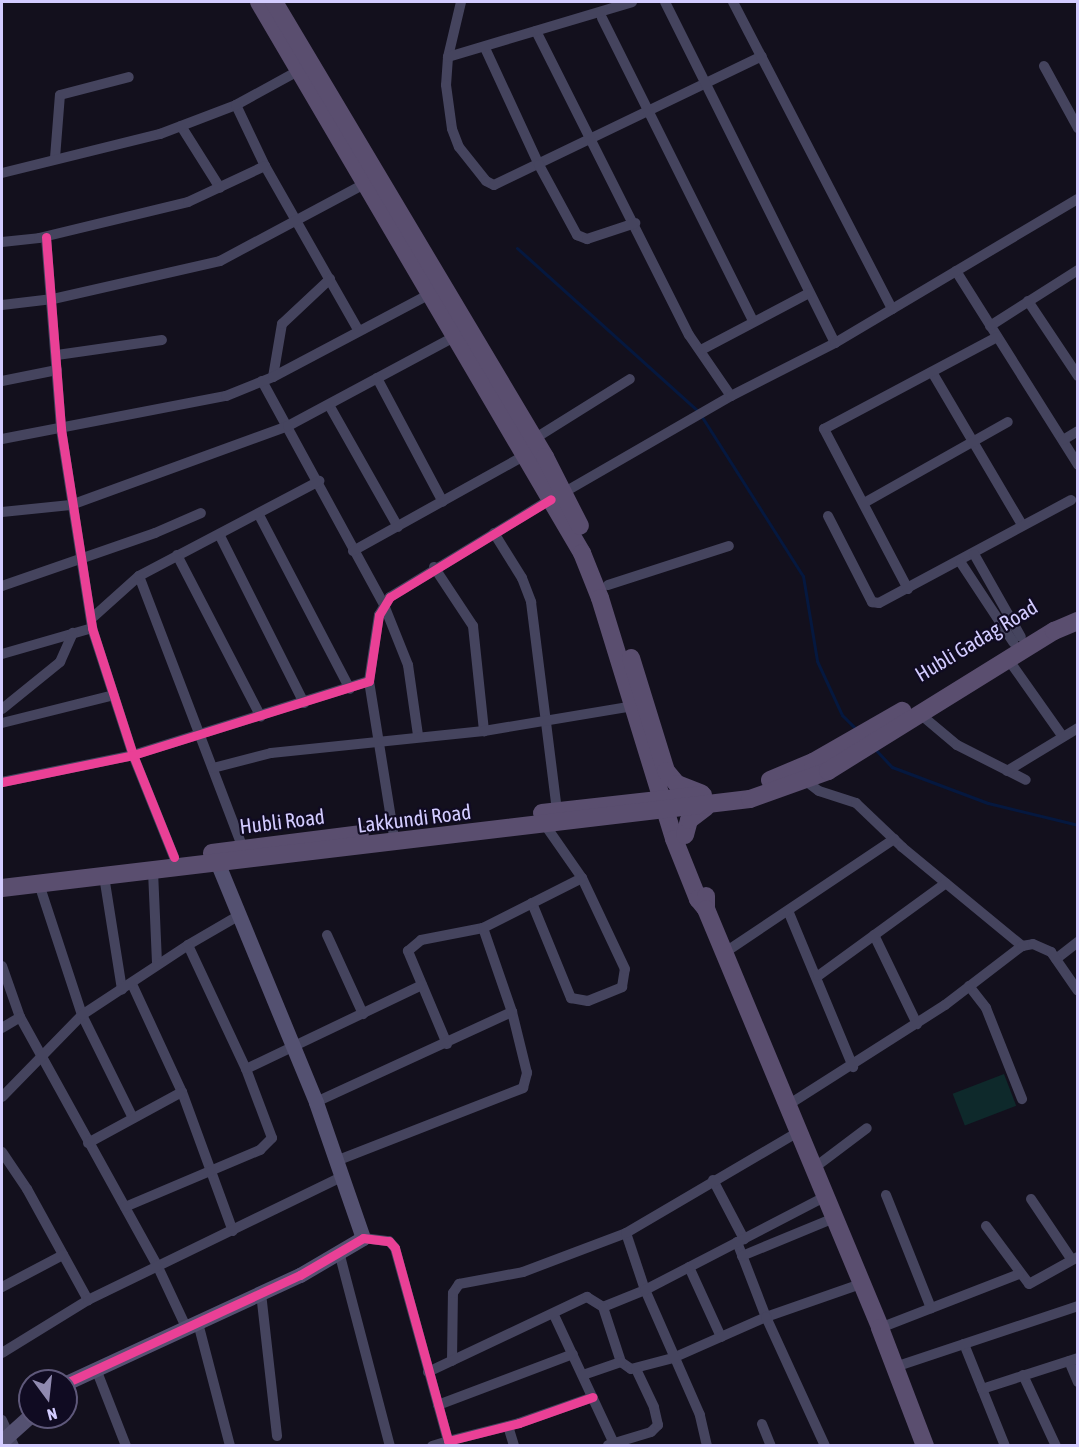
<!DOCTYPE html>
<style>
body{margin:0}
#map{position:relative;width:1079px;height:1447px;overflow:hidden;background:#13101d;font-family:"Asap Condensed",sans-serif}
div>[style]{position:absolute}
[style*='--x']{left:calc(var(--x)*1px);top:calc(var(--y)*1px);width:calc(var(--w)*1px);rotate:calc(var(--a)*1deg)}
.green>*{inset:0;background:#0e292b;transform-origin:0 0}
.stream>*{height:3px;margin:-1.5px;padding:0 1.5px;transform-origin:1.5px;border-radius:1.5px;background:#05183f}
.street>*{height:10px;margin:-5px;padding:0 5px;transform-origin:5px;border-radius:5px;background:#45445e}
.secondary>*{height:15px;margin:-7.5px;padding:0 7.5px;transform-origin:7.5px;border-radius:7.5px;background:#545171}
.primary>*{height:18px;margin:-9px;padding:0 9px;transform-origin:9px;border-radius:9px;background:#5a4e6f}
.cycleway>*{height:9px;margin:-4.5px;padding:0 4.5px;transform-origin:4.5px;border-radius:4.5px;background:#ea4096}
span{translate:-50% -50%;white-space:nowrap;text-align:center;line-height:1.15;-webkit-text-stroke:4.5px #100b22;paint-order:stroke}
.street-label{font-size:21px;color:#d3ccff}
.frame{position:absolute;inset:0;border:3px solid #d3ccff;pointer-events:none}
.north{position:absolute;left:18px;top:1369px;width:60px;height:60px;box-sizing:border-box;background:#100b22;border:2px solid #5e587a;border-radius:50%;rotate:165deg;font-size:16px;font-weight:700;line-height:24px;text-align:center;color:#d3ccff}
.north::after{content:'';display:block;margin:auto;width:21px;height:27px;background:#908ab0;clip-path:polygon(50% 0,100% 100%,50% 72%,0 100%)}
</style>
<div id="map">
<div class="green">
<div style="left:1004px;top:1074px;width:34px;height:55px;rotate:69deg"></div>
</div>
<div class="stream">
<div style="--x:517;--y:248;--w:244;--a:42"></div>
<div style="--x:702;--y:417;--w:188;--a:57.6"></div>
<div style="--x:803;--y:576;--w:86;--a:80.6"></div>
<div style="--x:817;--y:661;--w:60;--a:65.2"></div>
<div style="--x:842;--y:715;--w:20;--a:45"></div>
<div style="--x:875;--y:749;--w:25;--a:47"></div>
<div style="--x:892;--y:767;--w:103;--a:20.6"></div>
<div style="--x:988;--y:803;--w:93;--a:13.7"></div>
</div>
<div class="street">
<div style="--x:461;--y:2;--w:57;--a:103.3"></div>
<div style="--x:448;--y:57;--w:28;--a:94"></div>
<div style="--x:446;--y:85;--w:44;--a:82.2"></div>
<div style="--x:452;--y:129;--w:19;--a:69"></div>
<div style="--x:459;--y:147;--w:43;--a:51.5"></div>
<div style="--x:486;--y:181;--w:9;--a:27"></div>
<div style="--x:494;--y:185;--w:297;--a:-25.7"></div>
<div style="--x:665;--y:2;--w:381;--a:63.5"></div>
<div style="--x:733;--y:2;--w:346;--a:62.6"></div>
<div style="--x:602;--y:18;--w:339;--a:63.5"></div>
<div style="--x:536;--y:31;--w:340;--a:63.3"></div>
<div style="--x:689;--y:335;--w:74;--a:55.5"></div>
<div style="--x:485;--y:48;--w:129;--a:65.2"></div>
<div style="--x:539;--y:165;--w:80;--a:61.5"></div>
<div style="--x:577;--y:235;--w:11;--a:22"></div>
<div style="--x:587;--y:239;--w:51;--a:-18.4"></div>
<div style="--x:448;--y:57;--w:192;--a:-16.6"></div>
<div style="--x:1044;--y:66;--w:71;--a:61.3"></div>
<div style="--x:236;--y:105;--w:68;--a:64.6"></div>
<div style="--x:265;--y:166;--w:189;--a:60.4"></div>
<div style="--x:181;--y:126;--w:73;--a:57.8"></div>
<div style="--x:55;--y:158;--w:63;--a:-85.5"></div>
<div style="--x:60;--y:95;--w:71;--a:-14.6"></div>
<div style="--x:2;--y:173;--w:163;--a:-13.9"></div>
<div style="--x:160;--y:134;--w:81;--a:-20.9"></div>
<div style="--x:236;--y:105;--w:73;--a:-28.7"></div>
<div style="--x:46;--y:237;--w:193;--a:85.5"></div>
<div style="--x:61;--y:429;--w:201;--a:81.1"></div>
<div style="--x:92;--y:628;--w:133;--a:72.1"></div>
<div style="--x:133;--y:755;--w:110;--a:68.1"></div>
<div style="--x:2;--y:242;--w:37;--a:-6"></div>
<div style="--x:39;--y:238;--w:153;--a:-13.6"></div>
<div style="--x:188;--y:202;--w:85;--a:-25.1"></div>
<div style="--x:956;--y:271;--w:229;--a:57.8"></div>
<div style="--x:1028;--y:301;--w:90;--a:56.3"></div>
<div style="--x:2;--y:305;--w:51;--a:-6.7"></div>
<div style="--x:53;--y:299;--w:171;--a:-12.8"></div>
<div style="--x:220;--y:261;--w:163;--a:-28.1"></div>
<div style="--x:990;--y:326;--w:104;--a:-32.5"></div>
<div style="--x:701;--y:350;--w:122;--a:-27.8"></div>
<div style="--x:57;--y:355;--w:106;--a:-8.1"></div>
<div style="--x:932;--y:372;--w:178;--a:59.5"></div>
<div style="--x:273;--y:377;--w:54;--a:-80.4"></div>
<div style="--x:282;--y:324;--w:66;--a:-43.2"></div>
<div style="--x:377;--y:378;--w:140;--a:62"></div>
<div style="--x:2;--y:381;--w:56;--a:-11.3"></div>
<div style="--x:262;--y:381;--w:255;--a:61.4"></div>
<div style="--x:384;--y:605;--w:65;--a:68.2"></div>
<div style="--x:408;--y:665;--w:71;--a:81.9"></div>
<div style="--x:329;--y:405;--w:140;--a:60.5"></div>
<div style="--x:2;--y:439;--w:228;--a:-10.9"></div>
<div style="--x:226;--y:396;--w:51;--a:-22"></div>
<div style="--x:273;--y:377;--w:178;--a:-27.9"></div>
<div style="--x:534;--y:439;--w:113;--a:-32"></div>
<div style="--x:1063;--y:440;--w:17;--a:-31"></div>
<div style="--x:563;--y:493;--w:194;--a:-30"></div>
<div style="--x:731;--y:396;--w:117;--a:-27"></div>
<div style="--x:835;--y:343;--w:282;--a:-30.7"></div>
<div style="--x:864;--y:503;--w:165;--a:-29.4"></div>
<div style="--x:2;--y:512;--w:69;--a:-5.8"></div>
<div style="--x:71;--y:505;--w:231;--a:-20"></div>
<div style="--x:288;--y:426;--w:191;--a:-28.2"></div>
<div style="--x:259;--y:515;--w:196;--a:62.4"></div>
<div style="--x:828;--y:516;--w:97;--a:62.9"></div>
<div style="--x:872;--y:602;--w:7;--a:8"></div>
<div style="--x:879;--y:603;--w:218;--a:-28.2"></div>
<div style="--x:494;--y:533;--w:53;--a:58.1"></div>
<div style="--x:522;--y:578;--w:26;--a:69"></div>
<div style="--x:531;--y:602;--w:211;--a:82.9"></div>
<div style="--x:220;--y:536;--w:187;--a:63.3"></div>
<div style="--x:353;--y:551;--w:199;--a:-29.1"></div>
<div style="--x:974;--y:554;--w:95;--a:60.5"></div>
<div style="--x:177;--y:555;--w:182;--a:62.6"></div>
<div style="--x:961;--y:563;--w:95;--a:56.6"></div>
<div style="--x:434;--y:567;--w:71;--a:56.5"></div>
<div style="--x:473;--y:626;--w:106;--a:84"></div>
<div style="--x:139;--y:576;--w:291;--a:69.1"></div>
<div style="--x:608;--y:585;--w:127;--a:-17.9"></div>
<div style="--x:2;--y:586;--w:162;--a:-19.1"></div>
<div style="--x:155;--y:533;--w:50;--a:-23.5"></div>
<div style="--x:908;--y:589;--w:181;--a:-117.7"></div>
<div style="--x:824;--y:429;--w:196;--a:-28"></div>
<div style="--x:91;--y:619;--w:64;--a:-41.9"></div>
<div style="--x:139;--y:576;--w:204;--a:-27.8"></div>
<div style="--x:2;--y:654;--w:94;--a:-16.1"></div>
<div style="--x:1008;--y:659;--w:95;--a:54.8"></div>
<div style="--x:369;--y:681;--w:152;--a:80.9"></div>
<div style="--x:2;--y:709;--w:75;--a:-39"></div>
<div style="--x:60;--y:662;--w:32;--a:-66"></div>
<div style="--x:920;--y:714;--w:48;--a:40"></div>
<div style="--x:957;--y:745;--w:77;--a:26.9"></div>
<div style="--x:2;--y:723;--w:115;--a:-14"></div>
<div style="--x:213;--y:768;--w:60;--a:-14.5"></div>
<div style="--x:271;--y:753;--w:214;--a:-5.9"></div>
<div style="--x:484;--y:731;--w:151;--a:-9.5"></div>
<div style="--x:1007;--y:771;--w:83;--a:-31.2"></div>
<div style="--x:806;--y:781;--w:16;--a:38"></div>
<div style="--x:819;--y:791;--w:39;--a:18"></div>
<div style="--x:856;--y:803;--w:64;--a:43.7"></div>
<div style="--x:902;--y:847;--w:156;--a:39.5"></div>
<div style="--x:2;--y:782;--w:134;--a:-11.6"></div>
<div style="--x:133;--y:755;--w:247;--a:-17.4"></div>
<div style="--x:369;--y:681;--w:67;--a:-81.4"></div>
<div style="--x:379;--y:615;--w:21;--a:-59"></div>
<div style="--x:390;--y:597;--w:188;--a:-31.3"></div>
<div style="--x:153;--y:871;--w:93;--a:87.5"></div>
<div style="--x:104;--y:876;--w:115;--a:81"></div>
<div style="--x:39;--y:884;--w:138;--a:71.8"></div>
<div style="--x:82;--y:1015;--w:115;--a:63.7"></div>
<div style="--x:532;--y:903;--w:103;--a:67.7"></div>
<div style="--x:571;--y:998;--w:17;--a:10"></div>
<div style="--x:588;--y:1001;--w:37;--a:-22"></div>
<div style="--x:622;--y:987;--w:18;--a:-81"></div>
<div style="--x:625;--y:969;--w:101;--a:-115.3"></div>
<div style="--x:582;--y:878;--w:65;--a:-124.9"></div>
<div style="--x:789;--y:913;--w:167;--a:67.4"></div>
<div style="--x:327;--y:935;--w:87;--a:65.5"></div>
<div style="--x:874;--y:935;--w:99;--a:64.2"></div>
<div style="--x:724;--y:953;--w:205;--a:-33.8"></div>
<div style="--x:1056;--y:959;--w:28;--a:-38"></div>
<div style="--x:2;--y:966;--w:54;--a:70.6"></div>
<div style="--x:20;--y:1017;--w:283;--a:61.1"></div>
<div style="--x:157;--y:1265;--w:71;--a:64.9"></div>
<div style="--x:818;--y:976;--w:158;--a:-36"></div>
<div style="--x:132;--y:984;--w:119;--a:65.2"></div>
<div style="--x:182;--y:1092;--w:148;--a:69.9"></div>
<div style="--x:969;--y:986;--w:28;--a:52"></div>
<div style="--x:986;--y:1008;--w:98;--a:68.4"></div>
<div style="--x:2;--y:1028;--w:21;--a:-31"></div>
<div style="--x:447;--y:1044;--w:101;--a:-112.8"></div>
<div style="--x:408;--y:951;--w:17;--a:-40"></div>
<div style="--x:421;--y:940;--w:63;--a:-11"></div>
<div style="--x:246;--y:1069;--w:195;--a:-25.5"></div>
<div style="--x:2;--y:1097;--w:115;--a:-45.7"></div>
<div style="--x:82;--y:1015;--w:127;--a:-33.4"></div>
<div style="--x:188;--y:945;--w:58;--a:-30.1"></div>
<div style="--x:316;--y:1102;--w:216;--a:-24.7"></div>
<div style="--x:788;--y:1105;--w:186;--a:-32.5"></div>
<div style="--x:945;--y:1005;--w:97;--a:-37.5"></div>
<div style="--x:1022;--y:946;--w:11;--a:-10"></div>
<div style="--x:1033;--y:944;--w:20;--a:24"></div>
<div style="--x:1051;--y:952;--w:47;--a:55.3"></div>
<div style="--x:88;--y:1143;--w:107;--a:-28.5"></div>
<div style="--x:2;--y:1152;--w:45;--a:56"></div>
<div style="--x:27;--y:1189;--w:127;--a:61.2"></div>
<div style="--x:336;--y:1161;--w:201;--a:-21.3"></div>
<div style="--x:523;--y:1088;--w:16;--a:-75"></div>
<div style="--x:527;--y:1073;--w:63;--a:-103.8"></div>
<div style="--x:512;--y:1012;--w:89;--a:-109"></div>
<div style="--x:483;--y:928;--w:111;--a:-26.8"></div>
<div style="--x:814;--y:1168;--w:66;--a:-37"></div>
<div style="--x:713;--y:1180;--w:67;--a:62.3"></div>
<div style="--x:886;--y:1195;--w:122;--a:68.3"></div>
<div style="--x:1031;--y:1199;--w:73;--a:56.1"></div>
<div style="--x:125;--y:1207;--w:147;--a:-22.9"></div>
<div style="--x:260;--y:1150;--w:17;--a:-45"></div>
<div style="--x:272;--y:1138;--w:74;--a:-110.6"></div>
<div style="--x:246;--y:1069;--w:137;--a:-115.1"></div>
<div style="--x:986;--y:1226;--w:72;--a:53.4"></div>
<div style="--x:1029;--y:1284;--w:56;--a:-28.9"></div>
<div style="--x:363;--y:1238;--w:26;--a:7"></div>
<div style="--x:389;--y:1241;--w:9;--a:49"></div>
<div style="--x:395;--y:1248;--w:200;--a:74.6"></div>
<div style="--x:448;--y:1441;--w:73;--a:-14.2"></div>
<div style="--x:519;--y:1423;--w:78;--a:-19.4"></div>
<div style="--x:737;--y:1242;--w:80;--a:68.9"></div>
<div style="--x:766;--y:1317;--w:101;--a:-19.2"></div>
<div style="--x:339;--y:1252;--w:201;--a:75.3"></div>
<div style="--x:742;--y:1256;--w:100;--a:-22.4"></div>
<div style="--x:689;--y:1267;--w:77;--a:65.4"></div>
<div style="--x:2;--y:1287;--w:69;--a:-27.7"></div>
<div style="--x:261;--y:1293;--w:144;--a:83.6"></div>
<div style="--x:603;--y:1307;--w:45;--a:-22"></div>
<div style="--x:645;--y:1290;--w:60;--a:-108.4"></div>
<div style="--x:554;--y:1315;--w:145;--a:65"></div>
<div style="--x:198;--y:1323;--w:127;--a:75.4"></div>
<div style="--x:880;--y:1328;--w:149;--a:-21.2"></div>
<div style="--x:964;--y:1344;--w:110;--a:68.1"></div>
<div style="--x:2;--y:1353;--w:101;--a:-31.6"></div>
<div style="--x:88;--y:1300;--w:281;--a:-25.9"></div>
<div style="--x:452;--y:1361;--w:68;--a:-89.2"></div>
<div style="--x:453;--y:1293;--w:11;--a:-56"></div>
<div style="--x:459;--y:1284;--w:65;--a:-10.6"></div>
<div style="--x:523;--y:1272;--w:110;--a:-20.7"></div>
<div style="--x:626;--y:1233;--w:202;--a:-30.4"></div>
<div style="--x:1069;--y:1361;--w:23;--a:67"></div>
<div style="--x:895;--y:1367;--w:193;--a:-18.4"></div>
<div style="--x:96;--y:1369;--w:83;--a:68.7"></div>
<div style="--x:428;--y:1372;--w:176;--a:-25.3"></div>
<div style="--x:587;--y:1297;--w:19;--a:32"></div>
<div style="--x:603;--y:1307;--w:58;--a:71.9"></div>
<div style="--x:621;--y:1362;--w:12;--a:35"></div>
<div style="--x:631;--y:1369;--w:43;--a:-14.7"></div>
<div style="--x:673;--y:1358;--w:102;--a:-23.8"></div>
<div style="--x:766;--y:1317;--w:142;--a:65.4"></div>
<div style="--x:583;--y:1375;--w:40;--a:-18.9"></div>
<div style="--x:1023;--y:1375;--w:78;--a:65.1"></div>
<div style="--x:982;--y:1389;--w:101;--a:-17.9"></div>
<div style="--x:438;--y:1405;--w:144;--a:-20.7"></div>
<div style="--x:2;--y:1420;--w:29;--a:65"></div>
<div style="--x:762;--y:1424;--w:24;--a:68"></div>
<div style="--x:508;--y:1426;--w:21;--a:73"></div>
<div style="--x:608;--y:1445;--w:45;--a:-16.8"></div>
<div style="--x:651;--y:1432;--w:10;--a:-45"></div>
<div style="--x:658;--y:1425;--w:18;--a:-103"></div>
<div style="--x:654;--y:1407;--w:42;--a:-115.3"></div>
<div style="--x:432;--y:1446;--w:17;--a:-17"></div>
<div style="--x:448;--y:1441;--w:4;--a:76"></div>
<div style="--x:707;--y:1446;--w:32;--a:-103"></div>
<div style="--x:700;--y:1415;--w:137;--a:-113.7"></div>
<div style="--x:645;--y:1290;--w:204;--a:-27.4"></div>
</div>
<div class="secondary">
<div style="--x:66;--y:1383;--w:258;--a:-24.8"></div>
<div style="--x:300;--y:1275;--w:73;--a:-30.4"></div>
<div style="--x:363;--y:1238;--w:144;--a:-109.1"></div>
<div style="--x:316;--y:1102;--w:257;--a:-112.4"></div>
<div style="--x:2;--y:1441;--w:38;--a:-42"></div>
</div>
<div class="primary">
<div style="--x:259;--y:2;--w:639;--a:59.62"></div>
<div style="--x:582;--y:553;--w:48;--a:68.2"></div>
<div style="--x:600;--y:598;--w:252;--a:72.9"></div>
<div style="--x:674;--y:839;--w:65;--a:68.2"></div>
<div style="--x:698;--y:899;--w:13;--a:51"></div>
<div style="--x:274;--y:2;--w:530;--a:59.22"></div>
<div style="--x:545;--y:457;--w:77;--a:63.1"></div>
<div style="--x:631;--y:658;--w:118;--a:72.8"></div>
<div style="--x:666;--y:771;--w:17;--a:50"></div>
<div style="--x:677;--y:784;--w:26;--a:21"></div>
<div style="--x:770;--y:780;--w:47;--a:-22.7"></div>
<div style="--x:813;--y:762;--w:103;--a:-29.8"></div>
<div style="--x:542;--y:813;--w:162;--a:-6.4"></div>
<div style="--x:685;--y:835;--w:16;--a:-75"></div>
<div style="--x:689;--y:820;--w:21;--a:-37"></div>
<div style="--x:212;--y:853;--w:149;--a:-7.3"></div>
<div style="--x:2;--y:888;--w:753;--a:-6.79"></div>
<div style="--x:750;--y:799;--w:83;--a:-19.7"></div>
<div style="--x:828;--y:771;--w:266;--a:-31.8"></div>
<div style="--x:1054;--y:631;--w:26;--a:-23"></div>
<div style="--x:706;--y:896;--w:13;--a:90"></div>
<div style="--x:706;--y:909;--w:454;--a:67.4"></div>
<div style="--x:880;--y:1328;--w:126;--a:69.1"></div>
</div>
<div class="cycleway">
<div style="--x:46;--y:237;--w:193;--a:85.5"></div>
<div style="--x:61;--y:429;--w:201;--a:81.1"></div>
<div style="--x:92;--y:628;--w:133;--a:72.1"></div>
<div style="--x:133;--y:755;--w:110;--a:68.1"></div>
<div style="--x:2;--y:782;--w:134;--a:-11.6"></div>
<div style="--x:133;--y:755;--w:247;--a:-17.4"></div>
<div style="--x:369;--y:681;--w:67;--a:-81.4"></div>
<div style="--x:379;--y:615;--w:21;--a:-59"></div>
<div style="--x:390;--y:597;--w:188;--a:-31.3"></div>
<div style="--x:66;--y:1383;--w:258;--a:-24.8"></div>
<div style="--x:300;--y:1275;--w:73;--a:-30.4"></div>
<div style="--x:363;--y:1238;--w:26;--a:7"></div>
<div style="--x:389;--y:1241;--w:9;--a:49"></div>
<div style="--x:395;--y:1248;--w:200;--a:74.6"></div>
<div style="--x:448;--y:1441;--w:73;--a:-14.2"></div>
<div style="--x:519;--y:1423;--w:78;--a:-19.4"></div>
</div>
<div class="street-label">
<span style="left:976px;top:640px;rotate:-31deg">Hubli Gadag Road</span>
<span style="left:414px;top:818px;rotate:-7deg">Lakkundi Road</span>
<span style="left:282px;top:821px;rotate:-7deg">Hubli Road</span>
</div>
<div class="frame"></div>
<div class="north">N</div>
</div>
